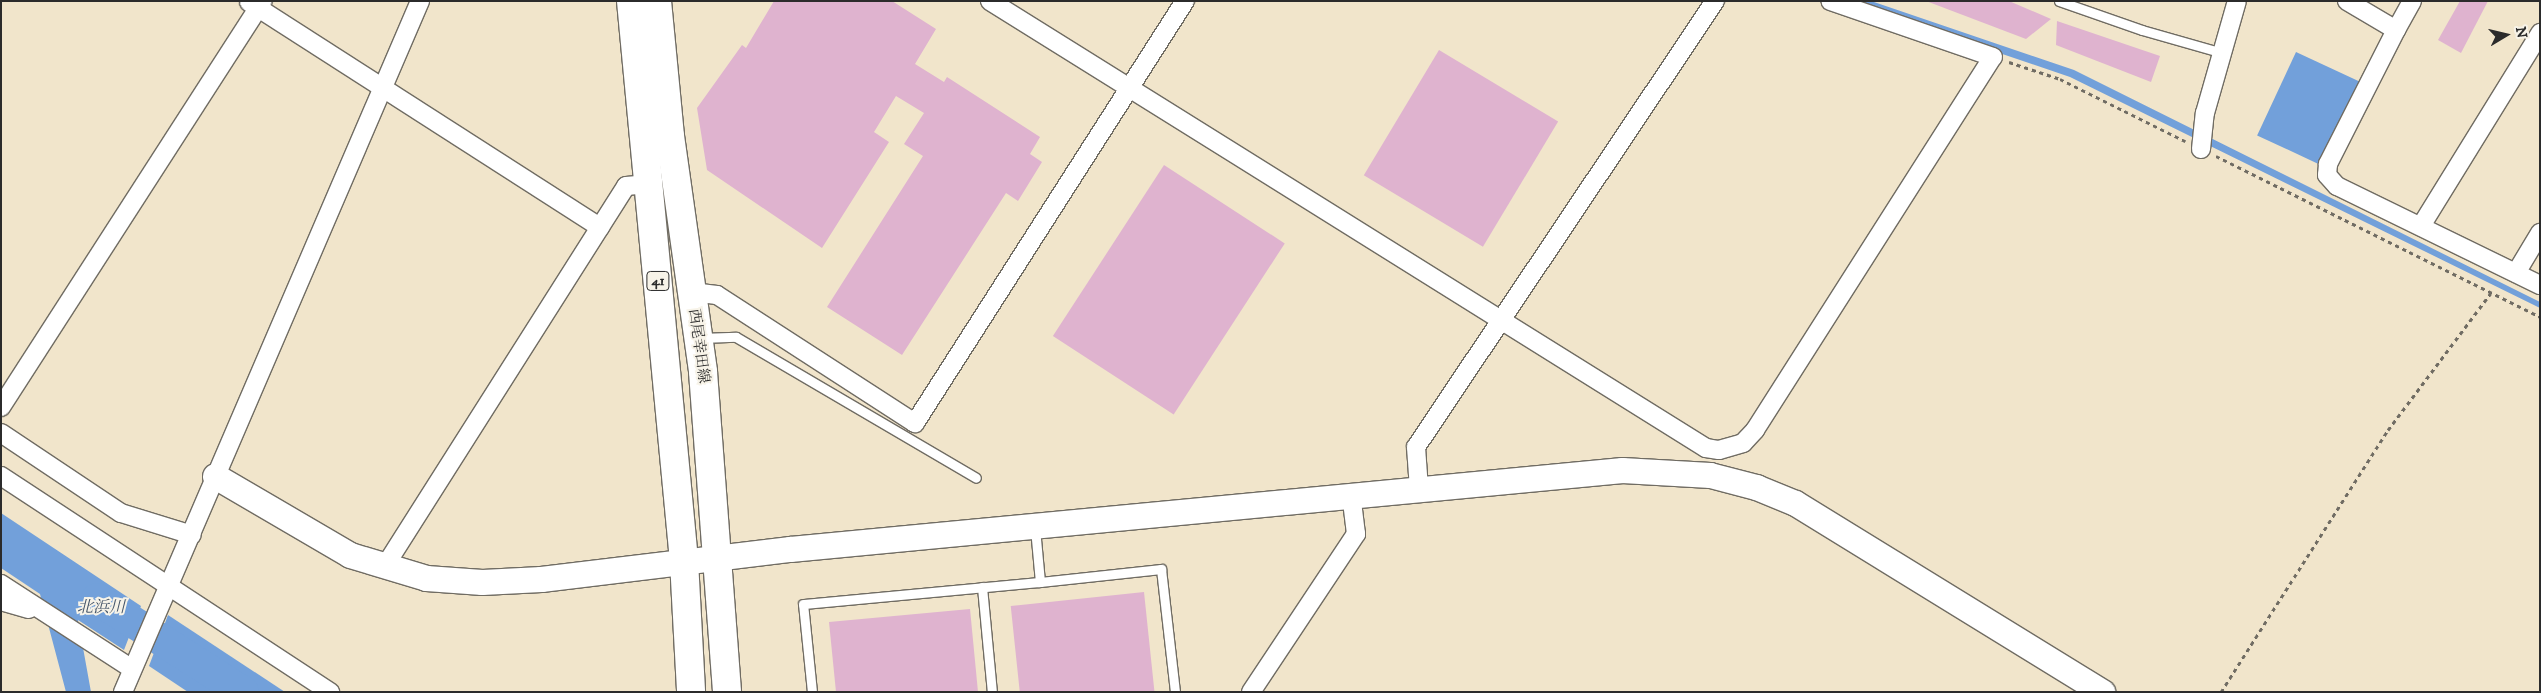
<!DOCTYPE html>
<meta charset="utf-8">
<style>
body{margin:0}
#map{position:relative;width:2541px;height:693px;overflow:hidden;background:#f1e5cb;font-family:"IM FELL DW Pica","Noto Serif JP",serif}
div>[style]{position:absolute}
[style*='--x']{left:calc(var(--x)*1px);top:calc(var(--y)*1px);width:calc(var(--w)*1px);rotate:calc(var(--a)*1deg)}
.water>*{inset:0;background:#72a0da;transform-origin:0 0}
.river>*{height:32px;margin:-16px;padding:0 16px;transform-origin:16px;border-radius:16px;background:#72a0da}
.building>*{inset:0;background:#dfb3cf;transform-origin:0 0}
.path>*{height:3px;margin-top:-1.5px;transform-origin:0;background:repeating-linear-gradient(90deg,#706c63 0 4px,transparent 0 8px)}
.roads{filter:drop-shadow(1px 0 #706c63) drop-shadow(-1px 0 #706c63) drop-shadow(0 1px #706c63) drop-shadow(0 -1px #706c63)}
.lane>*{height:9px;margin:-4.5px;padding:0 4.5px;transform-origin:4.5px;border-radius:4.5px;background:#fff}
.street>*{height:18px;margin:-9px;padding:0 9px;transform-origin:9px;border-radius:9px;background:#fff}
.secondary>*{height:25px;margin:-12.5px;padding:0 12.5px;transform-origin:12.5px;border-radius:12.5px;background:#fff}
.primary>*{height:28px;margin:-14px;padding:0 14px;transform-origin:14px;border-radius:14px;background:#fff}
span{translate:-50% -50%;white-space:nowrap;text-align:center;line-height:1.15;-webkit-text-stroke:4px #f7f3e8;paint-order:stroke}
.shield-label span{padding:1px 4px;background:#f7f3e8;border:1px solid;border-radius:4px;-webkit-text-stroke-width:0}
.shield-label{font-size:14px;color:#2b2b2b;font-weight:700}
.street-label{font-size:15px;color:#2b2b2b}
.water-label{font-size:16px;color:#445468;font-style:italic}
.frame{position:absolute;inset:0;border:2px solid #2b2b2b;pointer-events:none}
.north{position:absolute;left:2481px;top:10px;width:50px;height:50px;-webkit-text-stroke:4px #f7f3e8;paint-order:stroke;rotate:81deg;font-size:14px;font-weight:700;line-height:20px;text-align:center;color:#2b2b2b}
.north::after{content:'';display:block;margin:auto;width:18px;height:22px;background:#2b2b2b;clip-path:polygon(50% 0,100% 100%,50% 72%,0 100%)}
</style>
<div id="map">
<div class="water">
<div style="clip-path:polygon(1846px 1px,1871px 1px,2074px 70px,2540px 302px,2540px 308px,2070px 77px)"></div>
<div style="left:2296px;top:52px;width:70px;height:92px;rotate:25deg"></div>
<div style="clip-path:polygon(1px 513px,141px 606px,124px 650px,78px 620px,91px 692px,66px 692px,40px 594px,1px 568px)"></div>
<div style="clip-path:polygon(168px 615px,285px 692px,188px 692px,149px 666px)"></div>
</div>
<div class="river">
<div style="--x:97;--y:599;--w:173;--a:32.5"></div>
</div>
<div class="building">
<div style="clip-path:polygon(774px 1px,892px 1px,936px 29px,915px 64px,944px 82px,947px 77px,1040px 137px,1030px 154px,1042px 162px,1018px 201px,1006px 193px,902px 355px,827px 307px,923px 156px,904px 144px,924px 113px,896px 96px,874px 132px,889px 142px,822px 248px,707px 170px,697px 108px,742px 45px,746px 48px)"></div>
<div style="clip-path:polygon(1926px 1px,2009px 1px,2051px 19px,2026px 39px)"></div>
<div style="clip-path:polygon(2460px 1px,2488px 1px,2461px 53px,2438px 40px)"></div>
<div style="clip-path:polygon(2057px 21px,2160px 56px,2151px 82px,2056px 45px)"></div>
<div style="left:1439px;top:50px;width:139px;height:146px;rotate:31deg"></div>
<div style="left:1164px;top:165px;width:144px;height:204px;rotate:33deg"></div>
<div style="left:1144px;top:592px;width:100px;height:134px;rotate:84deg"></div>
<div style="clip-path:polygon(970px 609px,978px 692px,836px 692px,829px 622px)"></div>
</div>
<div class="path">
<div style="--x:2009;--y:62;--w:54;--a:18.4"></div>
<div style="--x:2060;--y:79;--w:140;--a:26.4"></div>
<div style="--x:2216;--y:156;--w:362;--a:26.4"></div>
<div style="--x:2221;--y:692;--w:311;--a:-57.5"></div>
<div style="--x:2388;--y:430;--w:171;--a:-53.1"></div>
</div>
<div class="roads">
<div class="lane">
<div style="--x:2059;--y:1;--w:88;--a:19.3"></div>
<div style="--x:2142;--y:30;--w:84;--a:15.9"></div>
<div style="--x:700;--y:338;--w:36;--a:-2"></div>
<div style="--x:736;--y:337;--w:278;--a:30.4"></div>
<div style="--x:1040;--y:582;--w:122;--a:-6.1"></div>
<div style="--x:1161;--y:569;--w:124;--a:83.5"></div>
<div style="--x:982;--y:587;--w:105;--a:84.6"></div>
<div style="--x:812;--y:692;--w:88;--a:-95.8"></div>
<div style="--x:803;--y:604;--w:238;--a:-5.3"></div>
<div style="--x:1040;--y:582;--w:54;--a:-95.3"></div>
</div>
<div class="street">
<div style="--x:990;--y:1;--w:844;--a:31.98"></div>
<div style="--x:1706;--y:448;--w:13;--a:9"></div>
<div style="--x:1719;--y:450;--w:25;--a:-16"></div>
<div style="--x:1743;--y:443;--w:18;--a:-47"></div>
<div style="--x:1755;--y:430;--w:442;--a:-57.5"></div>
<div style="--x:1993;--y:57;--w:172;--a:-161"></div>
<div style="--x:2347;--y:1;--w:57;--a:30.6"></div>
<div style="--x:2396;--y:30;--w:33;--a:-61"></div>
<div style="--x:249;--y:2;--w:417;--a:32.7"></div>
<div style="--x:2397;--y:28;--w:153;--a:116.9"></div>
<div style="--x:2328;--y:164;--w:11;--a:95"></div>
<div style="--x:2327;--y:175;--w:15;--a:48"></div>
<div style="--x:2337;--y:186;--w:226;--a:26"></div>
<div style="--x:2201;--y:149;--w:36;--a:-84"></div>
<div style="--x:2205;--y:113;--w:116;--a:-74.1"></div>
<div style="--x:2421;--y:226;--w:227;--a:-58.3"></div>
<div style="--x:2516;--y:273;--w:47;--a:-59"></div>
<div style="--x:692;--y:292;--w:25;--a:7"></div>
<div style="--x:717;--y:295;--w:236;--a:32.9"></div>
<div style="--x:915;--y:423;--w:501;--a:-57.39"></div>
<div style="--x:1;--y:407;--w:483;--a:-57.2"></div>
<div style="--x:1;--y:433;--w:144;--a:33.7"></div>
<div style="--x:121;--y:513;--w:74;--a:17.2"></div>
<div style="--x:1;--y:476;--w:394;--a:33.3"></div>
<div style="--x:1419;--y:489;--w:42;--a:-94.1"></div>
<div style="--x:1416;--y:447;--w:537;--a:-56.16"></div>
<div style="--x:385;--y:566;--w:450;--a:-57.6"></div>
<div style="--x:626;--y:186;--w:23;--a:-5"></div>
<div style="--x:1;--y:584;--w:155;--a:32.9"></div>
<div style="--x:1;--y:601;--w:29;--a:16"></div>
<div style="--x:123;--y:692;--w:752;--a:-66.74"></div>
<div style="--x:1251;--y:692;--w:190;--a:-56.4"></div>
<div style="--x:1356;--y:534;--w:39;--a:-97"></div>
</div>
<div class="secondary">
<div style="--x:215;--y:476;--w:156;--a:30.3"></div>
<div style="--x:350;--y:555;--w:79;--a:16.8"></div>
<div style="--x:426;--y:578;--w:56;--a:4.1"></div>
<div style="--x:482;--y:582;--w:59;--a:-2.9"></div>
<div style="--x:541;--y:579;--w:251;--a:-6.9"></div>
<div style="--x:790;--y:549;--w:836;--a:-5.42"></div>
<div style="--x:1622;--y:470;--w:88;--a:3.3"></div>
<div style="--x:1710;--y:475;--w:48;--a:14.6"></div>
<div style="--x:1756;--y:487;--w:42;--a:22.3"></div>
<div style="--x:1795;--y:503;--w:361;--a:31.6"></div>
</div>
<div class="primary">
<div style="--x:631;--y:1;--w:563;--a:84.59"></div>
<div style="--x:684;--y:561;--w:131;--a:86.9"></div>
<div style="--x:657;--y:1;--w:136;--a:84.5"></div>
<div style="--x:670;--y:136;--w:238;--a:82"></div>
<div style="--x:703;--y:372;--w:321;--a:85.7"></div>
</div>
</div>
<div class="shield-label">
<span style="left:658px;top:281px">41</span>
</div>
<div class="street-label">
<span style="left:699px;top:346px;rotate:82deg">西尾幸田線</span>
</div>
<div class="water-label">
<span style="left:101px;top:607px">北浜川</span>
</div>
<div class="frame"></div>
<div class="north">N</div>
</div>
